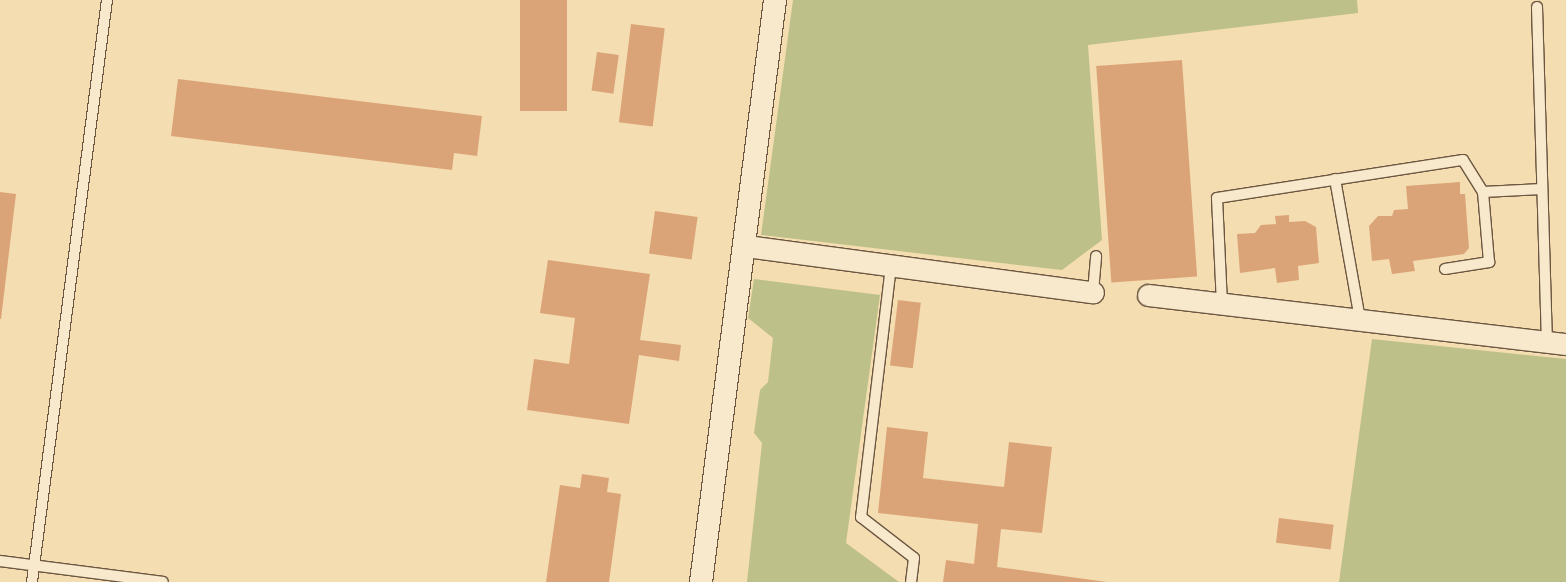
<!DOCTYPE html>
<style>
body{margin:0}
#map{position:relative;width:1566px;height:582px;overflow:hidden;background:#f4ddb0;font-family:Vollkorn,serif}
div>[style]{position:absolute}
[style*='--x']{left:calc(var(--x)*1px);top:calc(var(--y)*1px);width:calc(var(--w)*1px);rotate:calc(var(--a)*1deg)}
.green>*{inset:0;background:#bec089}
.building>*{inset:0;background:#dba478;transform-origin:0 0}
.roads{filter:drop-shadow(1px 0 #6c5641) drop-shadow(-1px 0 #6c5641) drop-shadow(0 1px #6c5641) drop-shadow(0 -1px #6c5641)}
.lane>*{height:10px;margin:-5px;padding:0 5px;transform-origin:5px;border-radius:5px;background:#f8e9cc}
.street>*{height:21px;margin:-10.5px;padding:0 10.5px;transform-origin:10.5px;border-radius:10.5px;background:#f8e9cc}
.secondary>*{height:22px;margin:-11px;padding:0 11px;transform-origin:11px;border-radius:11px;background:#f8e9cc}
span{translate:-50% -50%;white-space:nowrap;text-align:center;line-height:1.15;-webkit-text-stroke:3px #f8e9cc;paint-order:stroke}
</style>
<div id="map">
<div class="green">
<div style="clip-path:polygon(793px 0,1357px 0,1358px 13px,1088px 45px,1102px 240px,1062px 270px,761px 235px)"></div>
<div style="clip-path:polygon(754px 279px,880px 295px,846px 543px,899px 582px,747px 582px,762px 443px,754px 433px,760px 390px,768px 382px,773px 338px,748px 318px)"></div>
<div style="clip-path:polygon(1372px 339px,1566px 359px,1566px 582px,1339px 582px)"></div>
</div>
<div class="building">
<div style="left:520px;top:0;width:47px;height:111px"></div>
<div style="left:631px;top:24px;width:34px;height:99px;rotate:7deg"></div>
<div style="left:597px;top:52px;width:22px;height:39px;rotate:8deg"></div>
<div style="left:1182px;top:60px;width:217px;height:86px;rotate:86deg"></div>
<div style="clip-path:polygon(178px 79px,482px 116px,477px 156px,454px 153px,452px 170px,171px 136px)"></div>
<div style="clip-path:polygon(1460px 182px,1460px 194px,1465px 194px,1469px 248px,1464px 254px,1413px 261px,1415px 271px,1392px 274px,1389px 259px,1372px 261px,1369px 226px,1378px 216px,1392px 216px,1394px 210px,1408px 209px,1406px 186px)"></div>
<div style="clip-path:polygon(0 192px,16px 194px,1px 319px,0 319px)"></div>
<div style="left:655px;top:211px;width:43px;height:43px;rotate:8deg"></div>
<div style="clip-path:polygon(1289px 215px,1289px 222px,1305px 221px,1316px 227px,1319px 263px,1298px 266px,1299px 280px,1277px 283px,1275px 268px,1240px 273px,1237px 234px,1255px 233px,1261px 225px,1276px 224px,1275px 216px)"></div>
<div style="clip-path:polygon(548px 260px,650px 274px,640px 340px,681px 345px,679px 361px,639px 355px,629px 424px,527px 410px,534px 359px,569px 364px,575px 318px,540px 313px)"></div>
<div style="left:898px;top:300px;width:23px;height:66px;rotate:7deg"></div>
<div style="clip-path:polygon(887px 427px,928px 432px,923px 478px,1004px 487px,1009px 442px,1052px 447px,1042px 533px,1001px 529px,997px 567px,1107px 582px,943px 582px,946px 560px,974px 564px,978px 524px,878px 513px)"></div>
<div style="clip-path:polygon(582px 474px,609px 478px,607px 492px,621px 494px,609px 582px,546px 582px,560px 485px,580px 488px)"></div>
<div style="left:1279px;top:518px;width:55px;height:25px;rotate:7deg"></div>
</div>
<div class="roads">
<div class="lane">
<div style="--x:1537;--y:7;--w:335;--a:88.3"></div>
<div style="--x:1335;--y:179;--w:143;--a:79.9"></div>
<div style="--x:891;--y:266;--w:253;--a:96.8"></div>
<div style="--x:861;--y:517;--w:67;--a:37.7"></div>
<div style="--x:914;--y:558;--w:24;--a:97"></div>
<div style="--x:1445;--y:269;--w:45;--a:-9"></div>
<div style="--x:1489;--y:262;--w:70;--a:-94.9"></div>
<div style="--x:1093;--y:292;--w:36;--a:-85"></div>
<div style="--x:1222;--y:304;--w:106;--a:-92.7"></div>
<div style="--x:1217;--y:198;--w:249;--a:-8.8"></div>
<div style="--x:1463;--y:160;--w:38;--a:58"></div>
<div style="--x:1483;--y:192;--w:59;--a:-2.9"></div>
<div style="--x:0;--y:561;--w:164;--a:7.3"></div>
<div style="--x:32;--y:582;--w:587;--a:-82.66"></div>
</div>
<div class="street">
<div style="--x:746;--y:246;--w:350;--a:7.6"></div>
<div style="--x:1148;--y:295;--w:421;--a:6.7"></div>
</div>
<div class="secondary">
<div style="--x:701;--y:582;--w:587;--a:-82.75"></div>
</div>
</div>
</div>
